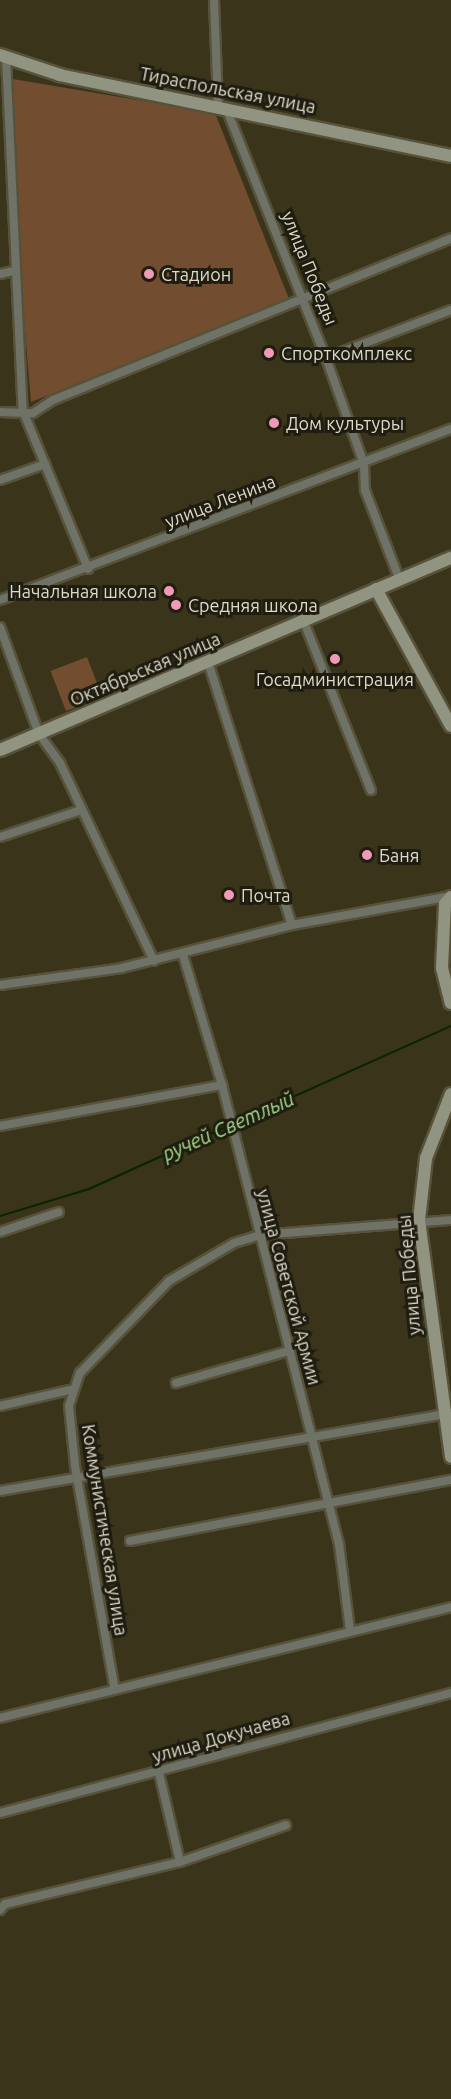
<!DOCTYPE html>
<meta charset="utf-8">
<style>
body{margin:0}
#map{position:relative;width:451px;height:2099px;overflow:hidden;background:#3a341a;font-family:Ubuntu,sans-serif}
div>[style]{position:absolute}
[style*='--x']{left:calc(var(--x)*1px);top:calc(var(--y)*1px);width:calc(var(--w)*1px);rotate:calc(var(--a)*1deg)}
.green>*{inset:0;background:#724d30;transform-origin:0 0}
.stream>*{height:2px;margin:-1px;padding:0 1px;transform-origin:1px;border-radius:1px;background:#092400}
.roads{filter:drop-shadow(2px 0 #57523a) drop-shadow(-2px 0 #57523a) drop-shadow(0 2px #57523a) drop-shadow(0 -2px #57523a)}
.street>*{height:8px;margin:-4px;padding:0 4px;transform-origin:4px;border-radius:4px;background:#6f7266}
.secondary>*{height:12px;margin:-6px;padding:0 6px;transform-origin:6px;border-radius:6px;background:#909481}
.dots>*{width:16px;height:16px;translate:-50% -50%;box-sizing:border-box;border:3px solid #1f1c10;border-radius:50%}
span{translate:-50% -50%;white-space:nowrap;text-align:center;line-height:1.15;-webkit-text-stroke:6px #1f1c10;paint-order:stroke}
.street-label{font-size:18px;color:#dddaca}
.poi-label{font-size:18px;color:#dddaca}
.left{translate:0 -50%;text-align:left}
.right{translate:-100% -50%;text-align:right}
.water-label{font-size:20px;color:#a5de8d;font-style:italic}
</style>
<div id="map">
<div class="green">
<div style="clip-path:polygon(13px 79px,215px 113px,289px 299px,31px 402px,18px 248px)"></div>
<div style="left:87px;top:657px;width:43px;height:39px;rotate:69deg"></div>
</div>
<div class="stream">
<div style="--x:235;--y:1123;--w:237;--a:-24.2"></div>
<div style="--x:0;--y:1216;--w:93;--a:-16.9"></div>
<div style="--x:89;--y:1189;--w:155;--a:-24.4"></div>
</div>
<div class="roads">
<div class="street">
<div style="--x:214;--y:0;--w:105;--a:87.8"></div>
<div style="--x:6;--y:57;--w:354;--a:87.3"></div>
<div style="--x:23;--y:411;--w:171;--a:67.6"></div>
<div style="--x:226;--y:108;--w:269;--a:68.2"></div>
<div style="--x:326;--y:358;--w:113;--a:70.3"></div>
<div style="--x:364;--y:464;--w:26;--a:88"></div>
<div style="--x:365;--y:490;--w:94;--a:68.9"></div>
<div style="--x:0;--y:274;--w:13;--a:-13"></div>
<div style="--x:326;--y:358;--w:134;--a:-21"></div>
<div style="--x:0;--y:412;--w:33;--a:2"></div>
<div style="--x:33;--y:413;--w:24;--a:-33"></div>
<div style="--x:53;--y:400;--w:430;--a:-22.1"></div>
<div style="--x:0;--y:480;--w:48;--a:-19.6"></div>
<div style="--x:0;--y:600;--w:482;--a:-20.8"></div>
<div style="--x:304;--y:622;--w:181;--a:68.3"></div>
<div style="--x:0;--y:627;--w:114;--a:70"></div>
<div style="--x:39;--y:734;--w:36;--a:54"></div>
<div style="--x:60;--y:763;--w:219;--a:64.6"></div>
<div style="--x:208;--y:662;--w:276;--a:72.3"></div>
<div style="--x:0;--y:837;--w:85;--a:-18.4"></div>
<div style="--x:183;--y:955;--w:136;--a:73.3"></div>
<div style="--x:222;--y:1085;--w:474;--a:75.7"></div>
<div style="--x:339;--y:1544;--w:87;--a:82.7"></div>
<div style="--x:0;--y:985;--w:123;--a:-7.9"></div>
<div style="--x:122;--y:968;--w:175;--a:-14.2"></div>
<div style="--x:292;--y:925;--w:162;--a:-10.3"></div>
<div style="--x:0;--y:1126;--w:226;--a:-10.5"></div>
<div style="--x:0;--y:1232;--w:62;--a:-18.7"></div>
<div style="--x:176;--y:1383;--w:116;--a:-15.9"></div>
<div style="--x:0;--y:1406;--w:72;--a:-12.9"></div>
<div style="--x:0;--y:1491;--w:458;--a:-9.8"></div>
<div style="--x:130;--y:1541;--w:327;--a:-10.8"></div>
<div style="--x:114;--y:1685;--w:223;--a:-100.1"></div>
<div style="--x:75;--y:1465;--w:59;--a:-95.8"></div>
<div style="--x:69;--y:1406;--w:35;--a:-72"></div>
<div style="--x:80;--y:1373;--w:128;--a:-45.9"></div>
<div style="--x:169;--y:1281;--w:75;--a:-30.3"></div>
<div style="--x:234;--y:1243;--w:27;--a:-17"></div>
<div style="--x:260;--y:1235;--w:192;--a:-4.5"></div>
<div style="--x:0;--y:1718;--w:464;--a:-13.8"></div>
<div style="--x:159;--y:1773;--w:91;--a:76.7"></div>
<div style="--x:0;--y:1813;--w:467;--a:-14.9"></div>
<div style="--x:0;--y:1910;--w:8;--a:-50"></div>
<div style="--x:5;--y:1904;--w:180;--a:-13.5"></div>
<div style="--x:180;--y:1862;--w:112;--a:-19.2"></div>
</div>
<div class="secondary">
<div style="--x:0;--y:55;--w:63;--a:18.4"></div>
<div style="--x:60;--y:75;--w:399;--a:11.7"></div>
<div style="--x:376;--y:589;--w:156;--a:61.3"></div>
<div style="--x:0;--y:750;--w:490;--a:-23.1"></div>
<div style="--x:451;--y:897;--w:9;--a:131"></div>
<div style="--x:445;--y:904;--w:64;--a:92.7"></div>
<div style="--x:442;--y:968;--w:36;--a:76"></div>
<div style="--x:451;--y:1094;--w:69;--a:111.3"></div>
<div style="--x:426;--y:1158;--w:62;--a:96.4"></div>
<div style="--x:419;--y:1220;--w:239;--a:82.3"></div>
</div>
</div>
<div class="dots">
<div style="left:149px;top:274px;background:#f09ab6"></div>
<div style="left:269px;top:353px;background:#f09ab6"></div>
<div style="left:274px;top:423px;background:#f09ab6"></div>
<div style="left:169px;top:591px;background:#f09ab6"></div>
<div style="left:176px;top:605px;background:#f09ab6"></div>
<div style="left:335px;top:659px;background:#f09ab6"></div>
<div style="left:367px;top:855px;background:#f09ab6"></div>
<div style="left:229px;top:895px;background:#f09ab6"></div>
</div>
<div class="street-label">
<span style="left:228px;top:90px;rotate:11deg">Тираспольская улица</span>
<span style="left:310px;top:268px;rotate:68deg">улица Победы</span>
<span style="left:220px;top:501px;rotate:-21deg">улица Ленина</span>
<span style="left:145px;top:669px;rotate:-23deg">Октябрьская улица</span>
<span style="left:409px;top:1275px;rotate:-95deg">улица Победы</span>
<span style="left:289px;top:1287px;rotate:75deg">улица Советской Армии</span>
<span style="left:105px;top:1530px;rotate:81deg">Коммунистическая улица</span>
<span style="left:221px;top:1737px;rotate:-16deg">улица Докучаева</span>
</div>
<div class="poi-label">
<span class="left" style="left:161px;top:274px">Стадион</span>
<span class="left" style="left:281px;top:353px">Спорткомплекс</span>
<span class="left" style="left:286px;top:423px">Дом культуры</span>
<span class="right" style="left:157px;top:591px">Начальная школа</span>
<span class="left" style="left:188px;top:605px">Средняя школа</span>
<span style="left:335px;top:679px">Госадминистрация</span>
<span class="left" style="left:379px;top:855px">Баня</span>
<span class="left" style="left:241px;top:895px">Почта</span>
</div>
<div class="water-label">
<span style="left:228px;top:1126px;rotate:-24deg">ручей Светлый</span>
</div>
</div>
